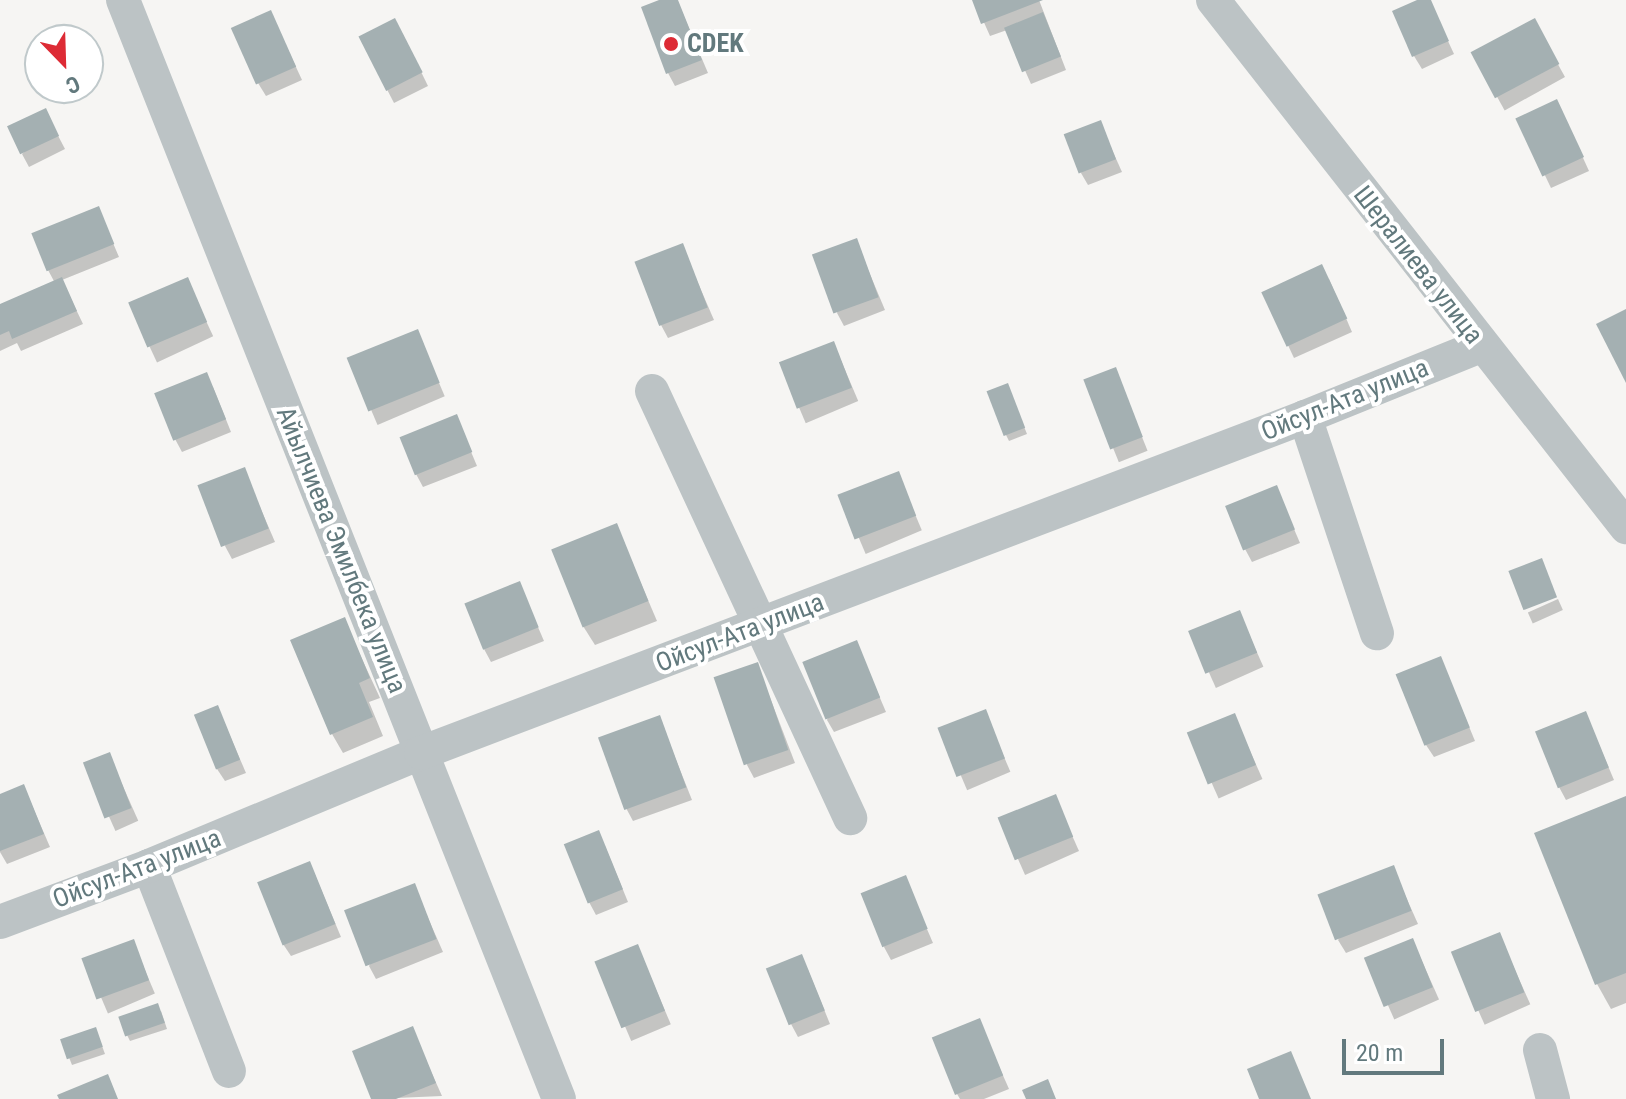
<!DOCTYPE html>
<meta charset="utf-8">
<style>
body{margin:0}
#map{position:relative;width:1626px;height:1099px;overflow:hidden;background:#f6f5f3;font-family:"Roboto Condensed",sans-serif}
div>[style]{position:absolute}
[style*='--x']{left:calc(var(--x)*1px);top:calc(var(--y)*1px);width:calc(var(--w)*1px);rotate:calc(var(--a)*1deg)}
.shadow>*{inset:0;background:#0003;transform-origin:0 0}
.building>*{inset:0;background:#a4b0b2;transform-origin:0 0}
.minor>*{height:34px;margin:-17px;padding:0 17px;transform-origin:17px;border-radius:17px;background:#bcc3c5}
.dots>*{width:22px;height:22px;translate:-50% -50%;box-sizing:border-box;border:4px solid #fff;border-radius:50%}
span{translate:-50% -50%;white-space:nowrap;text-align:center;line-height:1.15;-webkit-text-stroke:8px #fff;paint-order:stroke}
.poi-label{font-size:26px;color:#62797d;font-weight:700}
.left{translate:0 -50%;text-align:left}
.street-label{font-size:26px;color:#62797d}
.north{position:absolute;left:24px;top:24px;width:80px;height:80px;box-sizing:border-box;background:#fff;border:2px solid #c0c9cb;border-radius:50%;rotate:157deg;font-size:22px;font-weight:700;line-height:32px;text-align:center;color:#62797d}
.north::after{content:'';display:block;margin:auto;width:28px;height:36px;background:#dd2b35;clip-path:polygon(50% 0,100% 100%,50% 72%,0 100%)}
.scale{position:absolute;left:1342px;top:1039px;width:102px;height:36px;box-sizing:border-box;border:4px solid #62797d;border-top:0;padding-left:10px;font-size:24px;line-height:28px;white-space:nowrap;color:#62797d;-webkit-text-stroke:6px #fff;paint-order:stroke}
</style>
<div id="map">
<div class="shadow">
<div style="clip-path:polygon(665px 0,677px 0,708px 73px,675px 86px,668px 73px)"></div>
<div style="clip-path:polygon(974px 0,1039px 0,1066px 70px,1031px 84px,1007px 30px,990px 36px)"></div>
<div style="clip-path:polygon(1422px 0,1429px 0,1454px 54px,1422px 69px,1414px 56px)"></div>
<div style="clip-path:polygon(271px 13px,302px 80px,266px 96px,258px 83px)"></div>
<div style="left:1534px;top:21px;width:64px;height:69px;rotate:61deg"></div>
<div style="clip-path:polygon(402px 33px,428px 86px,394px 103px,360px 37px)"></div>
<div style="clip-path:polygon(1563px 114px,1589px 171px,1551px 188px,1518px 119px)"></div>
<div style="clip-path:polygon(1100px 123px,1122px 172px,1088px 185px,1081px 173px)"></div>
<div style="clip-path:polygon(52px 124px,65px 149px,29px 167px,22px 154px)"></div>
<div style="clip-path:polygon(98px 208px,119px 257px,62px 280px,83px 324px,21px 351px,17px 343px,0 351px,0 306px,55px 283px,48px 270px)"></div>
<div style="clip-path:polygon(856px 241px,885px 310px,844px 326px,837px 313px)"></div>
<div style="clip-path:polygon(682px 246px,714px 320px,668px 338px,661px 325px)"></div>
<div style="clip-path:polygon(1329px 279px,1352px 332px,1294px 358px,1263px 292px)"></div>
<div style="left:187px;top:280px;width:62px;height:62px;rotate:65deg"></div>
<div style="left:417px;top:331px;width:71px;height:73px;rotate:67deg"></div>
<div style="left:834px;top:344px;width:62px;height:57px;rotate:67deg"></div>
<div style="left:1115px;top:370px;width:87px;height:31px;rotate:68deg"></div>
<div style="clip-path:polygon(213px 387px,231px 432px,182px 452px,175px 439px)"></div>
<div style="clip-path:polygon(1010px 392px,1027px 434px,1009px 441px,1006px 435px)"></div>
<div style="clip-path:polygon(456px 416px,477px 466px,423px 487px,416px 474px)"></div>
<div style="clip-path:polygon(244px 470px,275px 542px,232px 559px,225px 546px)"></div>
<div style="left:898px;top:474px;width:61px;height:61px;rotate:67deg"></div>
<div style="clip-path:polygon(1276px 487px,1300px 543px,1252px 562px,1245px 549px)"></div>
<div style="clip-path:polygon(616px 525px,657px 621px,595px 645px,583px 626px)"></div>
<div style="clip-path:polygon(519px 583px,544px 641px,491px 662px,484px 649px)"></div>
<div style="left:1558px;top:599px;width:12px;height:33px;rotate:66deg"></div>
<div style="left:1239px;top:612px;width:60px;height:52px;rotate:66deg"></div>
<div style="clip-path:polygon(344px 620px,380px 698px,369px 702px,383px 736px,343px 753px,332px 734px)"></div>
<div style="clip-path:polygon(856px 642px,886px 712px,834px 732px,827px 720px)"></div>
<div style="clip-path:polygon(1441px 659px,1475px 741px,1434px 757px,1426px 745px)"></div>
<div style="clip-path:polygon(757px 664px,795px 763px,754px 778px,747px 765px)"></div>
<div style="clip-path:polygon(218px 708px,246px 773px,225px 781px,217px 769px)"></div>
<div style="left:985px;top:712px;width:65px;height:47px;rotate:67deg"></div>
<div style="clip-path:polygon(1586px 714px,1614px 780px,1566px 800px,1559px 787px)"></div>
<div style="left:1234px;top:715px;width:70px;height:48px;rotate:66deg"></div>
<div style="clip-path:polygon(659px 717px,692px 800px,633px 821px,626px 808px)"></div>
<div style="left:109px;top:755px;width:72px;height:25px;rotate:66deg"></div>
<div style="clip-path:polygon(24px 787px,50px 847px,7px 864px,0 852px,0 796px)"></div>
<div style="left:1055px;top:797px;width:59px;height:59px;rotate:66deg"></div>
<div style="clip-path:polygon(1626px 798px,1626px 1003px,1611px 1009px,1597px 984px)"></div>
<div style="clip-path:polygon(605px 846px,628px 902px,596px 915px,589px 902px)"></div>
<div style="clip-path:polygon(310px 863px,341px 937px,291px 956px,283px 944px)"></div>
<div style="clip-path:polygon(1393px 868px,1418px 924px,1346px 953px,1338px 940px)"></div>
<div style="clip-path:polygon(905px 878px,933px 943px,891px 960px,884px 947px)"></div>
<div style="clip-path:polygon(414px 886px,443px 952px,376px 979px,369px 966px)"></div>
<div style="left:1499px;top:934px;width:77px;height:50px;rotate:66deg"></div>
<div style="left:1413px;top:941px;width:64px;height:49px;rotate:66deg"></div>
<div style="left:133px;top:942px;width:56px;height:51px;rotate:67deg"></div>
<div style="left:638px;top:947px;width:84px;height:43px;rotate:67deg"></div>
<div style="clip-path:polygon(808px 970px,830px 1024px,798px 1037px,791px 1024px)"></div>
<div style="clip-path:polygon(161px 1011px,167px 1029px,130px 1041px,127px 1035px)"></div>
<div style="clip-path:polygon(979px 1021px,1009px 1089px,984px 1099px,960px 1099px,957px 1094px)"></div>
<div style="clip-path:polygon(412px 1029px,442px 1096px,373px 1099px)"></div>
<div style="clip-path:polygon(98px 1035px,105px 1054px,72px 1065px,63px 1042px)"></div>
</div>
<div class="building">
<div style="clip-path:polygon(659px 0,678px 0,702px 60px,666px 74px,641px 7px)"></div>
<div style="clip-path:polygon(972px 0,1043px 0,981px 24px)"></div>
<div style="clip-path:polygon(1417px 0,1431px 0,1449px 41px,1412px 57px,1392px 11px)"></div>
<div style="left:271px;top:10px;width:62px;height:44px;rotate:66deg"></div>
<div style="left:1043px;top:12px;width:48px;height:42px;rotate:68deg"></div>
<div style="left:395px;top:18px;width:61px;height:41px;rotate:63deg"></div>
<div style="left:1535px;top:18px;width:52px;height:73px;rotate:62deg"></div>
<div style="left:1557px;top:99px;width:64px;height:46px;rotate:65deg"></div>
<div style="left:46px;top:108px;width:31px;height:43px;rotate:65deg"></div>
<div style="left:1101px;top:120px;width:42px;height:40px;rotate:69deg"></div>
<div style="left:99px;top:206px;width:41px;height:73px;rotate:68deg"></div>
<div style="left:857px;top:238px;width:63px;height:48px;rotate:70deg"></div>
<div style="left:683px;top:243px;width:69px;height:52px;rotate:69deg"></div>
<div style="left:1322px;top:264px;width:60px;height:67px;rotate:65deg"></div>
<div style="clip-path:polygon(62px 277px,77px 311px,12px 339px,9px 331px,0 335px,0 304px)"></div>
<div style="left:188px;top:277px;width:49px;height:65px;rotate:67deg"></div>
<div style="clip-path:polygon(1626px 309px,1626px 383px,1596px 324px)"></div>
<div style="left:418px;top:329px;width:58px;height:77px;rotate:68deg"></div>
<div style="left:834px;top:341px;width:50px;height:59px;rotate:69deg"></div>
<div style="left:1116px;top:367px;width:75px;height:35px;rotate:69deg"></div>
<div style="left:207px;top:372px;width:51px;height:57px;rotate:68deg"></div>
<div style="left:1008px;top:383px;width:48px;height:23px;rotate:69deg"></div>
<div style="left:457px;top:414px;width:41px;height:62px;rotate:68deg"></div>
<div style="left:245px;top:467px;width:66px;height:51px;rotate:69deg"></div>
<div style="left:899px;top:471px;width:48px;height:66px;rotate:69deg"></div>
<div style="left:1277px;top:485px;width:48px;height:56px;rotate:68deg"></div>
<div style="left:617px;top:523px;width:84px;height:71px;rotate:68deg"></div>
<div style="left:1542px;top:558px;width:42px;height:36px;rotate:69deg"></div>
<div style="left:520px;top:581px;width:50px;height:60px;rotate:68deg"></div>
<div style="left:1240px;top:610px;width:46px;height:56px;rotate:68deg"></div>
<div style="clip-path:polygon(345px 617px,370px 678px,359px 683px,373px 717px,330px 735px,290px 640px)"></div>
<div style="left:857px;top:640px;width:62px;height:59px;rotate:68deg"></div>
<div style="left:1441px;top:656px;width:77px;height:49px;rotate:68deg"></div>
<div style="left:758px;top:662px;width:93px;height:47px;rotate:71deg"></div>
<div style="left:218px;top:705px;width:59px;height:26px;rotate:68deg"></div>
<div style="left:986px;top:709px;width:53px;height:52px;rotate:69deg"></div>
<div style="left:1586px;top:711px;width:61px;height:55px;rotate:68deg"></div>
<div style="left:1235px;top:713px;width:56px;height:52px;rotate:68deg"></div>
<div style="left:660px;top:715px;width:77px;height:66px;rotate:70deg"></div>
<div style="left:110px;top:752px;width:60px;height:29px;rotate:69deg"></div>
<div style="clip-path:polygon(24px 784px,44px 834px,0 851px,0 794px)"></div>
<div style="left:1056px;top:794px;width:46px;height:63px;rotate:68deg"></div>
<div style="clip-path:polygon(1626px 796px,1626px 973px,1595px 985px,1534px 833px)"></div>
<div style="left:599px;top:830px;width:64px;height:38px;rotate:68deg"></div>
<div style="left:310px;top:861px;width:68px;height:57px;rotate:68deg"></div>
<div style="left:1394px;top:865px;width:49px;height:82px;rotate:69deg"></div>
<div style="left:906px;top:875px;width:58px;height:49px;rotate:68deg"></div>
<div style="left:415px;top:883px;width:60px;height:76px;rotate:69deg"></div>
<div style="left:1500px;top:932px;width:65px;height:53px;rotate:68deg"></div>
<div style="left:1413px;top:938px;width:53px;height:53px;rotate:68deg"></div>
<div style="left:134px;top:939px;width:44px;height:56px;rotate:70deg"></div>
<div style="left:638px;top:944px;width:72px;height:47px;rotate:68deg"></div>
<div style="left:802px;top:954px;width:61px;height:39px;rotate:68deg"></div>
<div style="left:158px;top:1003px;width:21px;height:42px;rotate:71deg"></div>
<div style="left:980px;top:1018px;width:62px;height:52px;rotate:68deg"></div>
<div style="clip-path:polygon(413px 1026px,436px 1083px,396px 1099px,371px 1099px,352px 1051px)"></div>
<div style="left:96px;top:1027px;width:21px;height:38px;rotate:71deg"></div>
<div style="clip-path:polygon(1291px 1051px,1311px 1099px,1259px 1099px,1247px 1069px)"></div>
<div style="clip-path:polygon(108px 1074px,118px 1099px,59px 1099px,57px 1095px)"></div>
<div style="clip-path:polygon(1048px 1079px,1056px 1099px,1026px 1099px,1022px 1090px)"></div>
</div>
<div class="minor">
<div style="--x:123;--y:0;--w:1182;--a:68.36"></div>
<div style="--x:1213;--y:0;--w:670;--a:51.91"></div>
<div style="--x:652;--y:391;--w:471;--a:65.1"></div>
<div style="--x:1305;--y:417;--w:228;--a:71.6"></div>
<div style="--x:149;--y:866;--w:220;--a:68.7"></div>
<div style="--x:0;--y:922;--w:159;--a:-20.6"></div>
<div style="--x:149;--y:866;--w:295;--a:-22.6"></div>
<div style="--x:421;--y:753;--w:946;--a:-20.81"></div>
<div style="--x:1305;--y:417;--w:190;--a:-22"></div>
<div style="--x:1540;--y:1050;--w:51;--a:75.1"></div>
</div>
<div class="dots">
<div style="left:671px;top:44px;background:#dd2b35"></div>
</div>
<div class="poi-label">
<span class="left" style="left:687px;top:44px">CDEK</span>
</div>
<div class="street-label">
<span style="left:1418px;top:265px;rotate:52deg">Шералиева улица</span>
<span style="left:1345px;top:400px;rotate:-22deg">Ойсул-Ата улица</span>
<span style="left:341px;top:550px;rotate:68deg">Айылчиева Эмилбека улица</span>
<span style="left:740px;top:633px;rotate:-21deg">Ойсул-Ата улица</span>
<span style="left:137px;top:869px;rotate:-21deg">Ойсул-Ата улица</span>
</div>
<div class="north">С</div>
<div class="scale">20 m</div>
</div>
